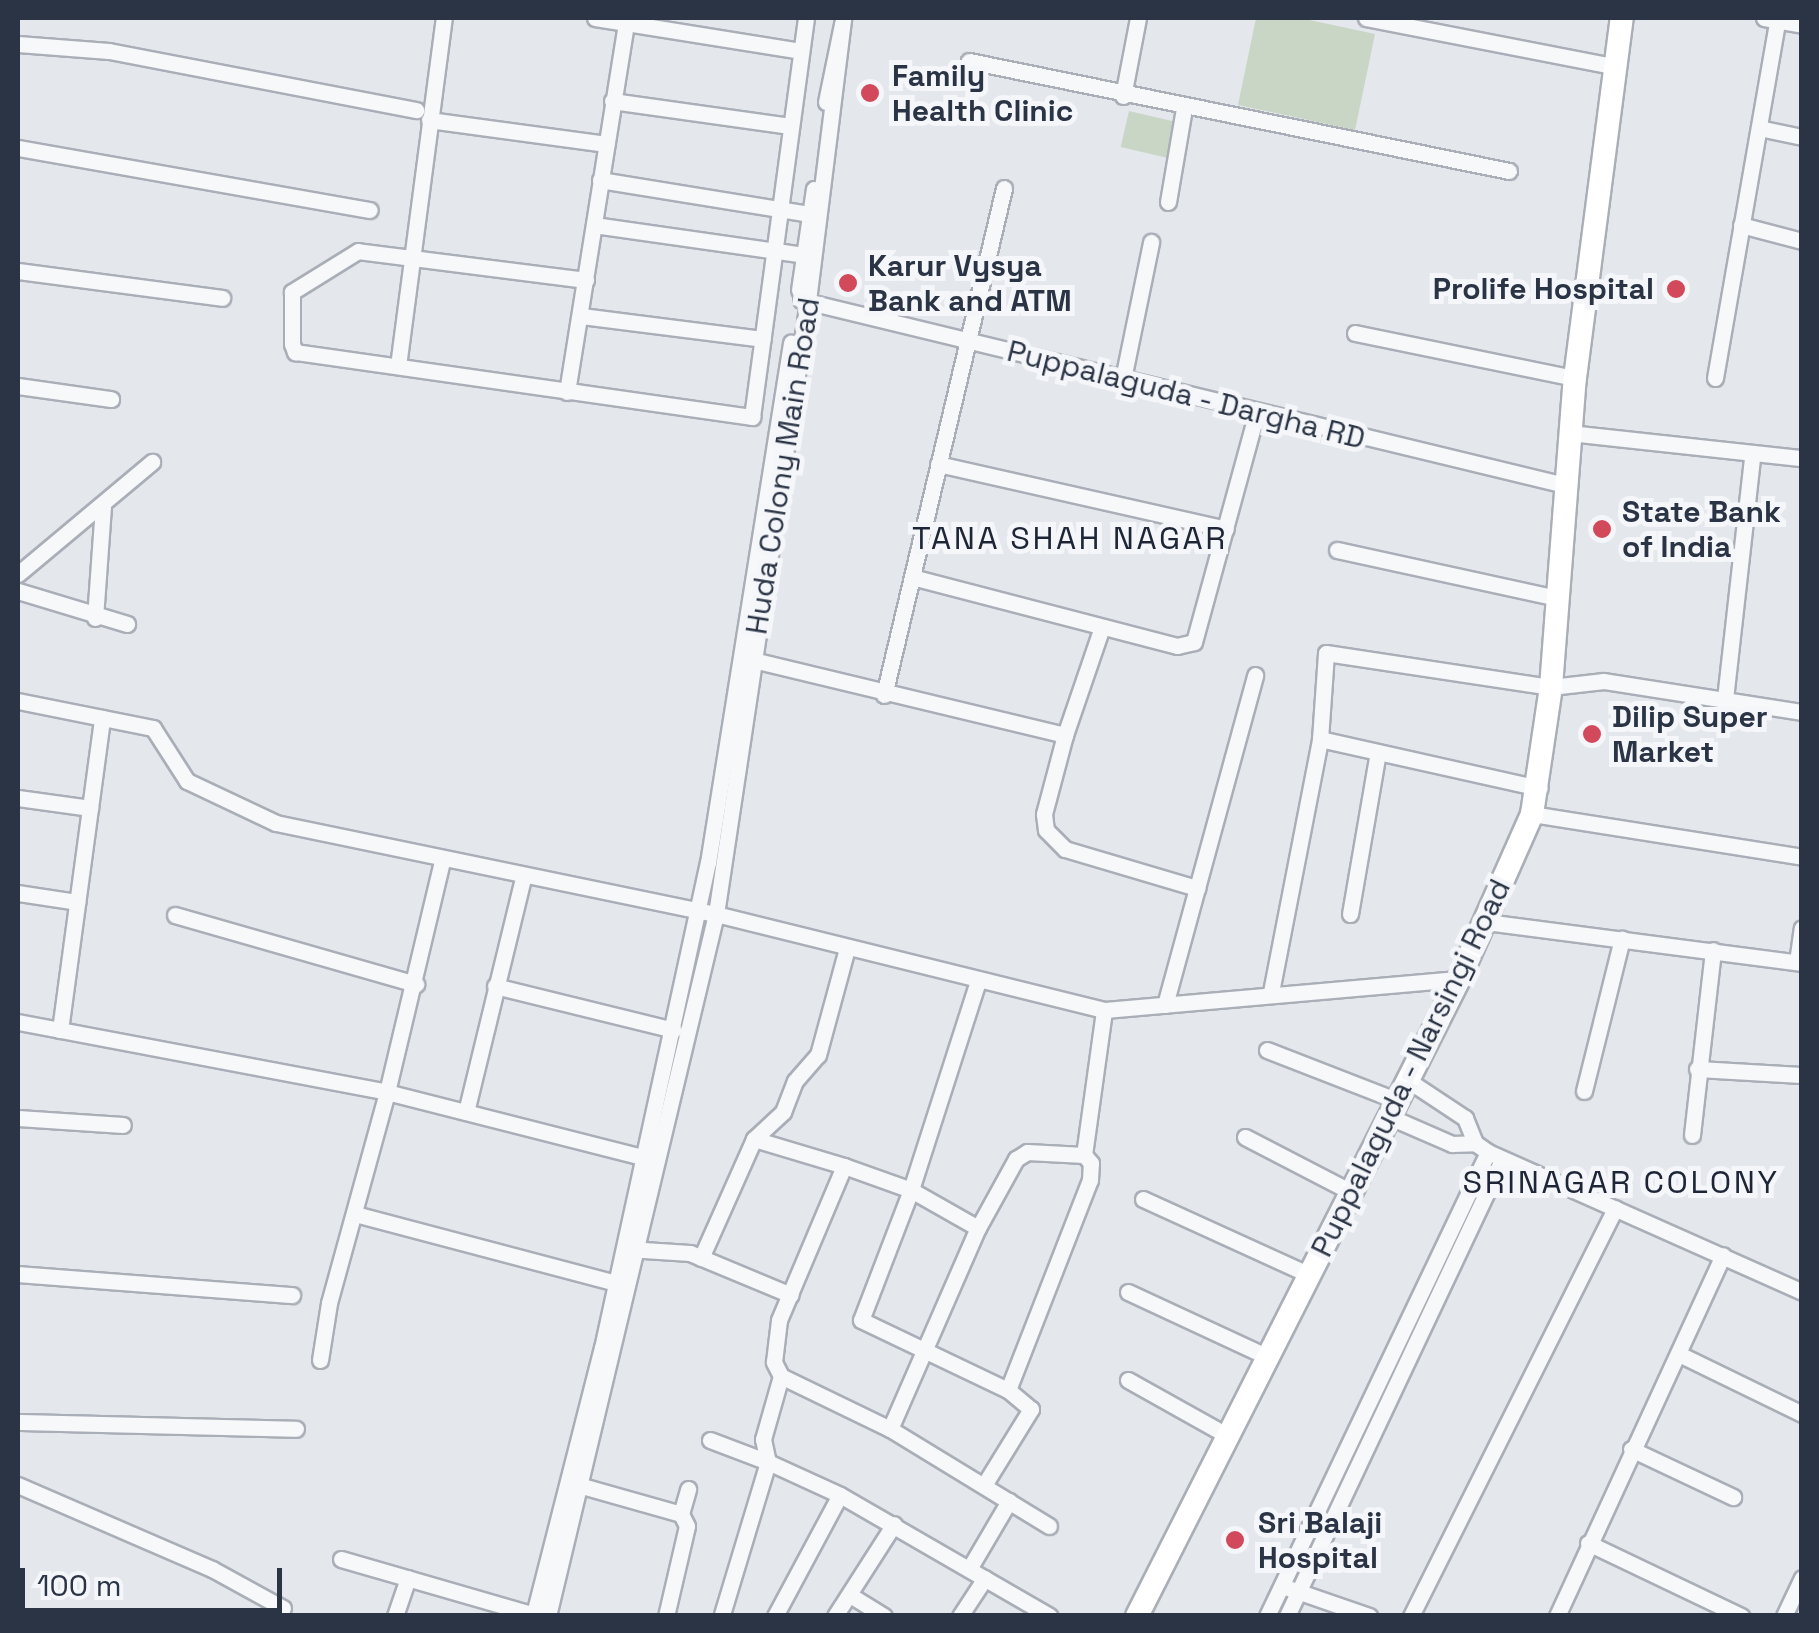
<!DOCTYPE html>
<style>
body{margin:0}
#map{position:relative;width:1819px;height:1633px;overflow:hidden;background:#e4e7ec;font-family:"Space Grotesk",sans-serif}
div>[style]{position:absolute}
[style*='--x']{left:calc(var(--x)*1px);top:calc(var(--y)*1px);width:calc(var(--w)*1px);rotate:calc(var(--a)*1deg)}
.green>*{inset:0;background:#c9d6c5;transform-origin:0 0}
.roads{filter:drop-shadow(2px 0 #a9aeb7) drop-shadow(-2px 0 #a9aeb7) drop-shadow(0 2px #a9aeb7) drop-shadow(0 -2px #a9aeb7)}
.street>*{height:15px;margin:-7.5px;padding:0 7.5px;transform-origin:7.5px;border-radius:7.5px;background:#f7f8fa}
.secondary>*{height:22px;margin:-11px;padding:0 11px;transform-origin:11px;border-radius:11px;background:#fff}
.dots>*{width:28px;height:28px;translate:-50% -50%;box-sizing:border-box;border:5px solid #f4f6f9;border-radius:50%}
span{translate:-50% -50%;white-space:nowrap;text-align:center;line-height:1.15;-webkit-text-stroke:10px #f4f6f9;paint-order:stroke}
.poi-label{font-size:30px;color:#2b3445;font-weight:700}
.left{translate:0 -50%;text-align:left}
.right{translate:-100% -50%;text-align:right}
.street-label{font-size:30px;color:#2b3445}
.neighbourhood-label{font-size:32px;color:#1d2536;letter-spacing:2.5px}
.frame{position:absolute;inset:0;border:20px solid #2b3445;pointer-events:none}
.scale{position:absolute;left:20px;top:1568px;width:262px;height:45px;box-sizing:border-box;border:5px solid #2b3445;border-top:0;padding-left:12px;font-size:30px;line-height:35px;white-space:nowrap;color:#2b3445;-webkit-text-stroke:8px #f4f6f9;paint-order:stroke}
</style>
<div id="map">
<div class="green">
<div style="clip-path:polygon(1256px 18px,1300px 18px,1375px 34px,1355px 130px,1238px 105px)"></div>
<div style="left:1129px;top:111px;width:54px;height:37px;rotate:13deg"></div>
</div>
<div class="roads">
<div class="street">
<div style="--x:595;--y:18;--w:208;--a:9.1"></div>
<div style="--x:1366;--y:18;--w:252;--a:11"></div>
<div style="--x:1764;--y:18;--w:39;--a:10"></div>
<div style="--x:18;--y:44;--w:91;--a:4.4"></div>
<div style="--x:109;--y:51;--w:313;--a:10.9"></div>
<div style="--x:969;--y:61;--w:551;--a:11.51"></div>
<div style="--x:1123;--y:96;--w:79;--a:-79.1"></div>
<div style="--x:612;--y:101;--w:180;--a:8"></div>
<div style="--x:826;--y:102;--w:80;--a:-78.4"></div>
<div style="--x:429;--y:120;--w:179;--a:7.7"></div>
<div style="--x:1759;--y:128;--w:44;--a:11.8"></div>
<div style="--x:18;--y:148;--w:357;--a:10"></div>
<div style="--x:600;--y:180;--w:213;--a:9.2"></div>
<div style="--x:1168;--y:202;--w:95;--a:-80.3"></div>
<div style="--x:594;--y:225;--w:212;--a:8.1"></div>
<div style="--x:1741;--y:225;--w:63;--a:14.7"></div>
<div style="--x:18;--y:271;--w:206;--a:7.5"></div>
<div style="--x:586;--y:280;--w:230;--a:-172.8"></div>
<div style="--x:358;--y:251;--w:78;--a:148.2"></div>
<div style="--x:292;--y:292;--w:52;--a:90"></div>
<div style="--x:292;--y:344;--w:9;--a:69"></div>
<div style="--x:295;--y:352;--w:462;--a:8.1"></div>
<div style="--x:752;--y:417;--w:403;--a:-82.3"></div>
<div style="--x:799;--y:290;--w:102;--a:-81.6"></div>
<div style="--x:801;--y:300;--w:786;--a:13.61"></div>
<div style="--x:581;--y:316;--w:183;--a:7.2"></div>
<div style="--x:1355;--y:333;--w:225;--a:11.6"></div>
<div style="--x:398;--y:366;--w:351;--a:-82.5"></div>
<div style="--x:1715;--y:378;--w:365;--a:-80.1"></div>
<div style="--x:1123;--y:379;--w:140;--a:-78.4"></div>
<div style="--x:18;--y:386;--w:94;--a:8"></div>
<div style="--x:567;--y:392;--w:374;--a:-80.9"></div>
<div style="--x:1570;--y:433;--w:233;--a:6.2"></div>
<div style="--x:938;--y:464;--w:295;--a:12.7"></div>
<div style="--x:1337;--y:550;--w:226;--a:12.3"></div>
<div style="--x:18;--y:574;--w:175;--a:-39.9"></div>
<div style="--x:912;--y:577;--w:274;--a:14.6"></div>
<div style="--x:1177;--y:646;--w:17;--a:-13"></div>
<div style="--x:1194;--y:642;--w:238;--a:-74.7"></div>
<div style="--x:18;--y:591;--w:114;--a:16.8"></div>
<div style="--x:95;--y:618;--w:112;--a:-85.9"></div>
<div style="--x:1102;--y:627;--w:114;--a:108.9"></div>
<div style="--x:1065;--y:735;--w:82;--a:104.9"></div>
<div style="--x:1044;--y:814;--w:16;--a:83"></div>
<div style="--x:1046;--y:830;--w:27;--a:45"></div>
<div style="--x:1065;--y:849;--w:138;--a:16.5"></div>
<div style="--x:753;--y:660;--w:321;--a:13.5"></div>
<div style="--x:884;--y:695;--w:521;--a:-76.68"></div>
<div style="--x:1725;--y:699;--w:244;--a:-83.6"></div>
<div style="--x:18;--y:701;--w:138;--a:11.3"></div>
<div style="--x:153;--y:728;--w:63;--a:57.3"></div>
<div style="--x:187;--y:781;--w:98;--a:25.3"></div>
<div style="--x:276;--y:823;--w:449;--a:11.7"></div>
<div style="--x:716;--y:914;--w:400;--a:13.9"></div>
<div style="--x:1104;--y:1010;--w:356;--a:-5"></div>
<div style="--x:1320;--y:739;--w:225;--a:12.6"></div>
<div style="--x:18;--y:798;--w:73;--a:7.9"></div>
<div style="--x:1532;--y:814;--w:273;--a:9"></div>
<div style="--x:18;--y:893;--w:60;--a:8.7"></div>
<div style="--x:1350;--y:914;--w:164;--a:-80.2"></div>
<div style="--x:175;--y:915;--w:251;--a:16"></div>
<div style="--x:1486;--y:922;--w:319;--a:7.4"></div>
<div style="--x:1797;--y:962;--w:34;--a:-82"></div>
<div style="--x:978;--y:981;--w:219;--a:107.8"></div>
<div style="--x:911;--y:1190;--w:139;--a:111"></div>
<div style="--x:861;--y:1320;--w:163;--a:25.5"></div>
<div style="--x:1008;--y:1390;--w:30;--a:40"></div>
<div style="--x:1031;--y:1409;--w:89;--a:121.7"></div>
<div style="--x:495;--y:986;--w:184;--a:13.8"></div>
<div style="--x:1271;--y:992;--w:258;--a:-79"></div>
<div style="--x:1320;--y:739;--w:86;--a:-86"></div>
<div style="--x:1326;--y:653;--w:228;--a:8.6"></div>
<div style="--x:1551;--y:687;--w:53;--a:-6.5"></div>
<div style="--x:1604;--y:681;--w:200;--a:8.9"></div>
<div style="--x:1165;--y:1005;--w:342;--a:-74.7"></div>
<div style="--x:18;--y:1022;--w:376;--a:10.7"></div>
<div style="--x:387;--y:1092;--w:237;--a:-76.6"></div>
<div style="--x:60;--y:1030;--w:315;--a:-82.3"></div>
<div style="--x:1267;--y:1050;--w:138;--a:21.2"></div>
<div style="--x:1697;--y:1069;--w:105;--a:3.3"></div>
<div style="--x:1406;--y:1079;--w:71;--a:33.5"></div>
<div style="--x:1465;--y:1118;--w:27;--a:68"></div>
<div style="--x:1475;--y:1143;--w:16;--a:35"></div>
<div style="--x:1488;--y:1152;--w:344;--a:24"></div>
<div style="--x:1584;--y:1091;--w:157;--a:-76"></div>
<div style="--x:466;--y:1112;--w:241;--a:-76.3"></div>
<div style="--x:1390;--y:1117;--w:68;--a:23.5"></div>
<div style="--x:1452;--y:1144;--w:23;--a:-2"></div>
<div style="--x:18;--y:1118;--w:105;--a:3.8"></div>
<div style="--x:1692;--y:1135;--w:186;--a:-83.5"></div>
<div style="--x:1245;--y:1137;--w:119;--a:27.4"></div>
<div style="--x:754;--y:1139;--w:94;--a:16.7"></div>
<div style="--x:1143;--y:1199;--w:183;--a:24.5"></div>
<div style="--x:355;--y:1214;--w:270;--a:14.8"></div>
<div style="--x:628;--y:1249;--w:62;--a:3.7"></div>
<div style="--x:690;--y:1253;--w:109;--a:22.6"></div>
<div style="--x:701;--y:1258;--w:130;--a:-66"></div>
<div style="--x:754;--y:1139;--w:40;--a:-43"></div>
<div style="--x:783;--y:1112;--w:33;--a:-69"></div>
<div style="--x:795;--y:1081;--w:35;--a:-49"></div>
<div style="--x:818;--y:1055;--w:111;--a:-74.8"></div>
<div style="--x:18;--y:1274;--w:275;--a:4.4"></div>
<div style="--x:1128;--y:1292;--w:154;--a:24.9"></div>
<div style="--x:1679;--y:1354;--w:137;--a:26"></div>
<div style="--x:320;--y:1360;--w:58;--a:-81"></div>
<div style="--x:329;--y:1303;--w:219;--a:-74.6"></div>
<div style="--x:387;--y:1092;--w:270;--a:14.3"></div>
<div style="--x:781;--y:1376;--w:16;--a:-117"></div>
<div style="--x:774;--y:1362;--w:42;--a:-83.2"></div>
<div style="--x:779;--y:1320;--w:167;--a:-67.1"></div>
<div style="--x:844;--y:1166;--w:71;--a:19.7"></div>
<div style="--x:911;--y:1190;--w:77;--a:29.6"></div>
<div style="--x:1128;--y:1380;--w:115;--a:29.2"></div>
<div style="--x:1008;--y:1390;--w:225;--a:-68.7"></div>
<div style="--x:1090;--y:1180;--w:17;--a:-87"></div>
<div style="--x:1091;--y:1163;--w:11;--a:-131"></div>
<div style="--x:1084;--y:1155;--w:146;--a:-82.1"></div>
<div style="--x:18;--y:1422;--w:278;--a:1.4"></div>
<div style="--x:890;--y:1429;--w:219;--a:-66.4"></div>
<div style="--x:978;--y:1228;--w:79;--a:-61.2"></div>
<div style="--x:1016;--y:1159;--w:13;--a:-32"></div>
<div style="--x:1027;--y:1152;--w:57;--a:3"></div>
<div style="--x:710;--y:1440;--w:62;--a:20.8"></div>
<div style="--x:768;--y:1462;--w:159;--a:106.8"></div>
<div style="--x:1631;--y:1449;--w:113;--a:25.2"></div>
<div style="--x:18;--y:1485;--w:211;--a:23.4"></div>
<div style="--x:212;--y:1569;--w:81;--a:28.8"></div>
<div style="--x:582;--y:1486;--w:103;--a:15.8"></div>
<div style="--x:681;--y:1514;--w:13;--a:63"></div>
<div style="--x:687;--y:1526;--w:92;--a:103.1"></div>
<div style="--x:681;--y:1514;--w:26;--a:-74"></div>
<div style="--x:1049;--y:1526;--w:186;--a:-148.6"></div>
<div style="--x:890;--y:1429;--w:121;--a:-154.1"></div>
<div style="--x:781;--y:1376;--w:66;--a:105.9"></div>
<div style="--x:763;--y:1439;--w:24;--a:78"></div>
<div style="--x:768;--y:1462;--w:79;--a:24.6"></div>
<div style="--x:840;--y:1495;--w:242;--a:30"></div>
<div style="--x:1588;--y:1543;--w:170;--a:25.5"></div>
<div style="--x:341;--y:1559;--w:205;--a:16.1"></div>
<div style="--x:969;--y:1569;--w:79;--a:-59.5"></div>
<div style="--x:1288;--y:1588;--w:86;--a:19.1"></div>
<div style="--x:850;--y:1595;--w:40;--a:32"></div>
<div style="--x:534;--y:1614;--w:275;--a:-75.7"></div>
<div style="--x:602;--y:1348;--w:496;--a:-77.7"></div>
<div style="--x:708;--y:863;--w:527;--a:-80.93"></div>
<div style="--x:395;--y:1616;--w:40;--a:-71.1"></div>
<div style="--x:548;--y:1616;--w:722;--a:-76.54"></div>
<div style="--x:716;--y:914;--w:620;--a:-81.46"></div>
<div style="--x:808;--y:301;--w:285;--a:-82.9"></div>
<div style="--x:775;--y:1616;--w:137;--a:-61.8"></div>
<div style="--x:835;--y:1616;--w:109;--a:-57.3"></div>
<div style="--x:960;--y:1616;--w:45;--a:-56.7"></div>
<div style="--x:1267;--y:1616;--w:514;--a:-64.53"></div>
<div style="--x:1287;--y:1616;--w:504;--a:-64.76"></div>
<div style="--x:1411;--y:1616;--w:456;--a:-63.4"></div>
<div style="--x:1557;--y:1616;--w:397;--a:-65.3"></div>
<div style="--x:1784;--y:1616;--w:42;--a:-64.7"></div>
</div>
<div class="secondary">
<div style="--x:1137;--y:1616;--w:714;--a:-63.18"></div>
<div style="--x:1459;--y:979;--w:180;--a:-66.1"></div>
<div style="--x:1532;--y:814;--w:128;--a:-81.5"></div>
<div style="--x:1551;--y:687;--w:310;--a:-85.6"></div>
<div style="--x:1575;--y:378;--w:363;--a:-82.6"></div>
</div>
</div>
<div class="dots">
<div style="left:870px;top:93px;background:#d1495b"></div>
<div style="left:848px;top:283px;background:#d1495b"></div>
<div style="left:1676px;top:289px;background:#d1495b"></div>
<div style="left:1602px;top:529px;background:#d1495b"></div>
<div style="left:1592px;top:734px;background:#d1495b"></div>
<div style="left:1235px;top:1540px;background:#d1495b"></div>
</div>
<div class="poi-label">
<span class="left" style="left:892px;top:93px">Family<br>Health Clinic</span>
<span class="left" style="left:868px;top:283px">Karur Vysya<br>Bank and ATM</span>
<span class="right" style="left:1654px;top:289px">Prolife Hospital</span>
<span class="left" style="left:1622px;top:529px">State Bank<br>of India</span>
<span class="left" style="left:1612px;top:734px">Dilip Super<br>Market</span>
<span class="left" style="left:1258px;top:1540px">Sri Balaji<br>Hospital</span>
</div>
<div class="street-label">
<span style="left:1186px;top:395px;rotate:14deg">Puppalaguda - Dargha RD</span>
<span style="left:783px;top:466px;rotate:-81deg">Huda Colony Main Road</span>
<span style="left:1411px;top:1068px;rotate:-64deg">Puppalaguda - Narsingi Road</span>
</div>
<div class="neighbourhood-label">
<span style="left:1070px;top:538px">TANA SHAH NAGAR</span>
<span style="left:1621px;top:1182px">SRINAGAR COLONY</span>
</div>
<div class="frame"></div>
<div class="scale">100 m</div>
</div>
